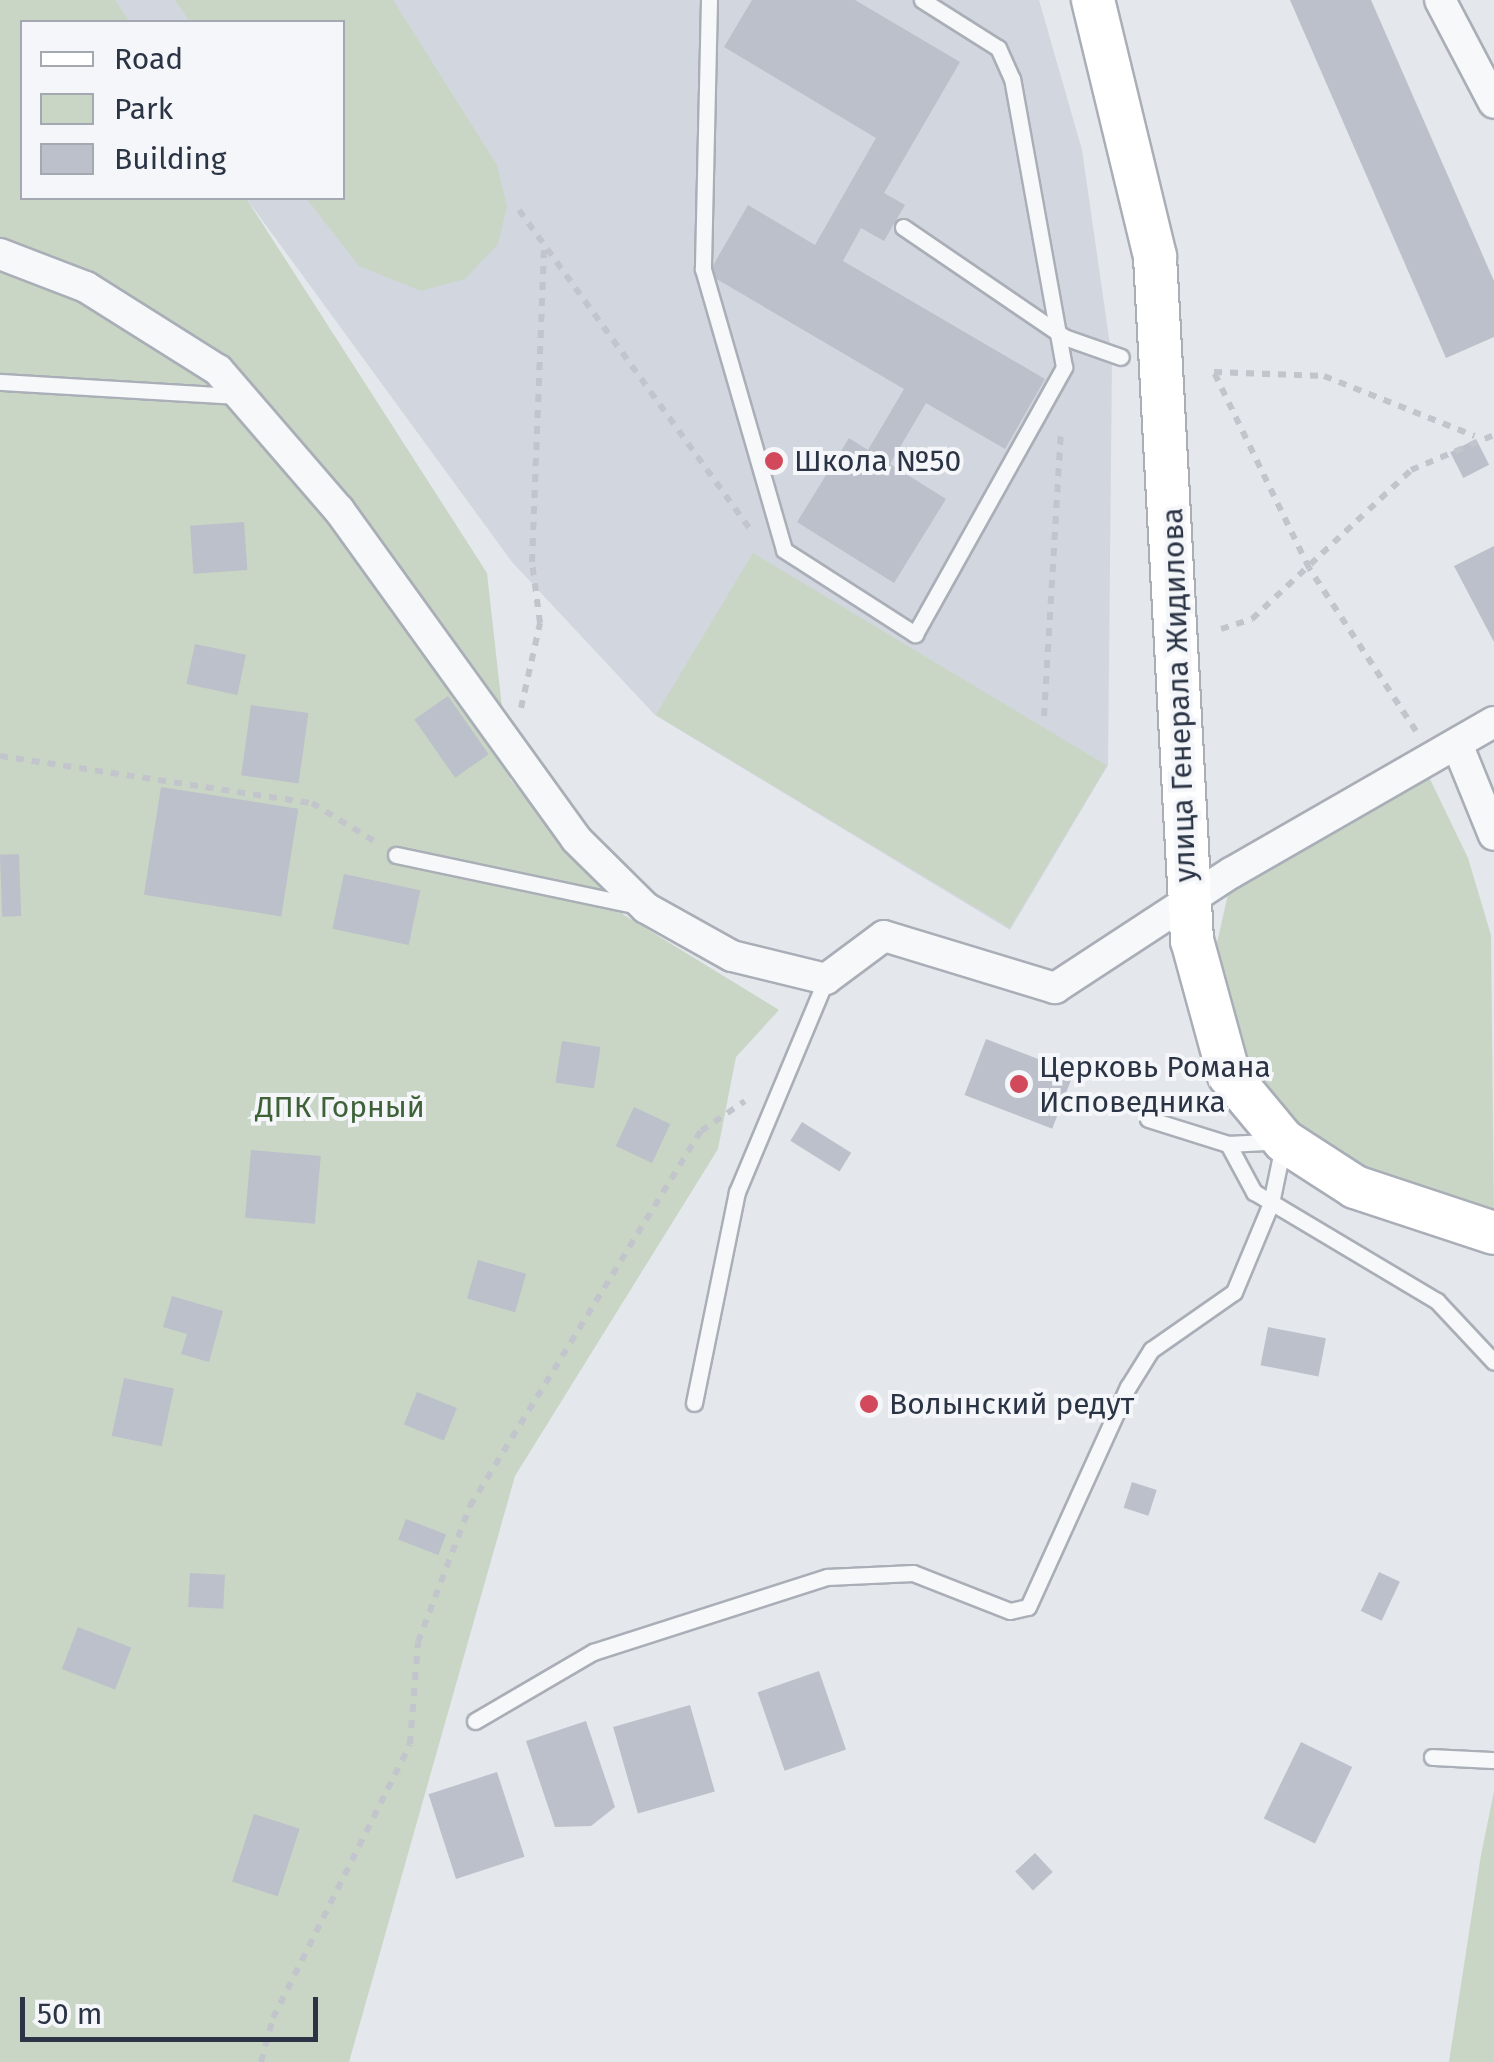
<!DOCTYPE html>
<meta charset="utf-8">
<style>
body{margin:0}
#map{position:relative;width:1494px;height:2062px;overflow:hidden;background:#e4e7ec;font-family:"Fira Sans",sans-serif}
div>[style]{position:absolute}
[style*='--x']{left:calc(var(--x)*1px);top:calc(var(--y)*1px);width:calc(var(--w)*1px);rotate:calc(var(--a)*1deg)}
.built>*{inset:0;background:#d2d6de}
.green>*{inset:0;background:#c9d6c5;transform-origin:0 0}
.building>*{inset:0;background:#bbc0ca;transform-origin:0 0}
.path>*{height:6px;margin-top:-3px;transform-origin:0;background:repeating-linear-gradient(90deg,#c2c5cb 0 8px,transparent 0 16px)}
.roads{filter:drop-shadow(2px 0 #a9aeb7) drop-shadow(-2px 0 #a9aeb7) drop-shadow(0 2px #a9aeb7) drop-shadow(0 -2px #a9aeb7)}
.lane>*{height:15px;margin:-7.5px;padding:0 7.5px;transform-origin:7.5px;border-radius:7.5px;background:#f7f8fa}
.street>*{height:30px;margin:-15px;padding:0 15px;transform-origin:15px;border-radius:15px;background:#f7f8fa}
.secondary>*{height:42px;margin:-21px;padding:0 21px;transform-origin:21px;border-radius:21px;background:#fff}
.dots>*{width:28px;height:28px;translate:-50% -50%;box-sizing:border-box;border:5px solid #f4f6f9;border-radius:50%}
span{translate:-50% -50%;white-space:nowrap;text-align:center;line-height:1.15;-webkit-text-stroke:8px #f4f6f9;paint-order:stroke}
.poi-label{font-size:30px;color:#2b3445}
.left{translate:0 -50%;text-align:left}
.street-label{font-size:30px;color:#2b3445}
.park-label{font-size:30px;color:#3f6138}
.legend{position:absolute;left:20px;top:20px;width:325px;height:180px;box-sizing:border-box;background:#f4f6f9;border:2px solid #a4a8b1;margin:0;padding:12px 18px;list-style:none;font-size:30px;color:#2b3445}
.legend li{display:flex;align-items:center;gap:20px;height:50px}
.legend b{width:50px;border:2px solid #a4a8b1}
.scale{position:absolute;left:20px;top:1997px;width:298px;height:45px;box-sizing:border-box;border:5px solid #2b3445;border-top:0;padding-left:12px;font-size:30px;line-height:35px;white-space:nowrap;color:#2b3445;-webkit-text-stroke:8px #f4f6f9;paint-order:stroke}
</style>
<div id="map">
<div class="built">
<div style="clip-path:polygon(101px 0,1039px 0,1082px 150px,1112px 359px,1108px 765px,1010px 930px,655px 715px,512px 562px,246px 198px,342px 198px,342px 22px,118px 22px)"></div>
</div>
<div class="green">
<div style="clip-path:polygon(0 0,115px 0,130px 22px,22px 22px,22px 198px,246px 198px,487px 573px,510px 779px,624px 915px,779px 1010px,736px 1057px,718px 1149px,515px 1476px,349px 2062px,0 2062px)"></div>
<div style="clip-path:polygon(175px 0,393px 0,497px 165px,507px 207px,498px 244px,465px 279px,421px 291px,359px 266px,306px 198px,342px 198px,342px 22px,190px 22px)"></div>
<div style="left:753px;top:553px;width:413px;height:189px;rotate:31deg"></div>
<div style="clip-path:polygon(1428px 775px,1468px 858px,1491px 935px,1494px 1222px,1335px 1163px,1286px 1132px,1223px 1022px,1214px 956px,1228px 894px,1260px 851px)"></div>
<div style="clip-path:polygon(1494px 1791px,1494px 2062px,1449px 2062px,1481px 1855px)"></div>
</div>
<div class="building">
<div style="clip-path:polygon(752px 0,855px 0,960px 62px,884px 193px,905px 205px,884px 241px,861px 228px,843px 261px,1045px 379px,1005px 449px,926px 403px,890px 464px,946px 499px,894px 583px,797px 522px,849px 438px,868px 450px,904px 389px,708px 274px,748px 205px,815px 245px,876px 138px,724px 47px)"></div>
<div style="clip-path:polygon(1290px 0,1371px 0,1494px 281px,1494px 337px,1446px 358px)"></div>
<div style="left:1476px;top:439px;width:29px;height:29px;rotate:63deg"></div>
<div style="left:244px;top:522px;width:48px;height:54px;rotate:86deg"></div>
<div style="clip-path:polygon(1494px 546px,1494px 642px,1454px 566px)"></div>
<div style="left:195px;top:644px;width:52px;height:41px;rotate:12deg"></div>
<div style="left:448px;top:696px;width:71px;height:41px;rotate:55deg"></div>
<div style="left:251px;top:705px;width:58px;height:71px;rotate:8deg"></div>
<div style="left:161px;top:787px;width:139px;height:109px;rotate:9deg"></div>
<div style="left:19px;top:854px;width:62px;height:19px;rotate:88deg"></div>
<div style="left:344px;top:874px;width:78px;height:56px;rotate:12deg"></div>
<div style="left:986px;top:1039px;width:94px;height:60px;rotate:21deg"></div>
<div style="left:562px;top:1041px;width:39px;height:42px;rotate:9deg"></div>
<div style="left:634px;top:1107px;width:40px;height:43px;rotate:25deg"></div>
<div style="left:802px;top:1122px;width:58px;height:22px;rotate:32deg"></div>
<div style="left:251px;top:1150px;width:70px;height:68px;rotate:5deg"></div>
<div style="left:478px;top:1260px;width:50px;height:40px;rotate:16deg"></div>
<div style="clip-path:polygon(172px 1296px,223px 1311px,209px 1362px,181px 1354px,187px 1334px,163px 1327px)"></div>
<div style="left:1268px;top:1327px;width:59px;height:39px;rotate:11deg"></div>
<div style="left:124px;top:1378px;width:51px;height:59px;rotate:12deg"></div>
<div style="left:417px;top:1392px;width:43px;height:35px;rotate:22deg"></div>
<div style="left:1132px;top:1482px;width:26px;height:27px;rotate:18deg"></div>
<div style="left:406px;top:1519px;width:43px;height:22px;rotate:21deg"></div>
<div style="left:1379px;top:1572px;width:23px;height:43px;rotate:25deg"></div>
<div style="left:190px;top:1573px;width:35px;height:34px;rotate:3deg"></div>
<div style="left:78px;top:1627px;width:57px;height:45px;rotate:21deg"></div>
<div style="left:819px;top:1671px;width:83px;height:65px;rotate:71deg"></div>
<div style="left:690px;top:1705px;width:90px;height:80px;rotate:74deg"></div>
<div style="clip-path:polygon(586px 1721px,615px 1807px,591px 1826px,555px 1827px,526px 1741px)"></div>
<div style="left:1301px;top:1742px;width:57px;height:85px;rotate:26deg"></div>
<div style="left:497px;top:1772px;width:89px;height:72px;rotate:72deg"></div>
<div style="left:254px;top:1814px;width:48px;height:71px;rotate:18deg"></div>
<div style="left:1035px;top:1853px;width:26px;height:27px;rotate:47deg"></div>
</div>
<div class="path">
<div style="--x:519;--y:210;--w:392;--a:54.1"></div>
<div style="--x:1221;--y:629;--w:33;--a:-18"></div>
<div style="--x:1252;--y:619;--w:218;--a:-43.1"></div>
<div style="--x:1411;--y:470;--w:90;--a:-22.9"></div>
<div style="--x:521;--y:708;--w:87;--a:-77.4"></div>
<div style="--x:540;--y:623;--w:62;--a:-97.5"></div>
<div style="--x:532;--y:562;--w:312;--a:-87.8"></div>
<div style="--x:1044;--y:716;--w:284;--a:-86.6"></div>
<div style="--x:1416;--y:731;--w:195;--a:-123.3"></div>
<div style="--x:1309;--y:568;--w:218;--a:-115.9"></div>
<div style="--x:1214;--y:372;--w:110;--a:2.1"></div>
<div style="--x:1324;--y:376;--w:162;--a:21.7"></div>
<div style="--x:0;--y:756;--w:316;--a:8.6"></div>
<div style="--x:312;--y:803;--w:73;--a:31.5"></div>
<div style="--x:261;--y:2062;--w:46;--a:-74.7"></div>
<div style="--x:273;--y:2018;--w:306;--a:-63.4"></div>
<div style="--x:410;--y:1744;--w:102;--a:-85.5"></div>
<div style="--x:418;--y:1642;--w:146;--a:-69.1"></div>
<div style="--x:470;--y:1506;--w:440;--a:-58.4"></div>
<div style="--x:701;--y:1131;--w:53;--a:-34.3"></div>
</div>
<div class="roads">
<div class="lane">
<div style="--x:709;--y:0;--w:269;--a:91.3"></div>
<div style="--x:703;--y:269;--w:292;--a:73.9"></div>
<div style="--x:784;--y:550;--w:156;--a:32.7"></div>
<div style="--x:915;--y:634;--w:306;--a:-60.8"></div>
<div style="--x:1064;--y:367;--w:293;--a:-100.2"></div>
<div style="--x:1012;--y:79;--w:34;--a:-114"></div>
<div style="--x:998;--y:48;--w:90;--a:-147.7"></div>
<div style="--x:903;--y:227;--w:195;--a:34.3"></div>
<div style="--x:1064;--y:337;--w:60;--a:19.3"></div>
<div style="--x:0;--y:382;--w:239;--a:3.4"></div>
<div style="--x:396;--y:855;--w:246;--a:11.9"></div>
<div style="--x:1228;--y:1144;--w:55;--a:61.6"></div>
<div style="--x:1254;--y:1192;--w:213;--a:30.8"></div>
<div style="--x:1437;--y:1301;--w:83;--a:46.9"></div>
<div style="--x:694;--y:1403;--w:215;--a:-78.5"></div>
<div style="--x:737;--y:1192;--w:231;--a:-67.3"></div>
<div style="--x:475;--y:1721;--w:137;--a:-30.3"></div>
<div style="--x:593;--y:1652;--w:246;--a:-17.8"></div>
<div style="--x:827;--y:1577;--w:86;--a:-2.7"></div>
<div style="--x:913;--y:1573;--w:104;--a:21.4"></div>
<div style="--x:1010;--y:1611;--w:18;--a:-13"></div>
<div style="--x:1028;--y:1607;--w:242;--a:-65.6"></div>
<div style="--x:1128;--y:1387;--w:44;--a:-58.1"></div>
<div style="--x:1151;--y:1350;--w:101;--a:-34.9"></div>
<div style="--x:1234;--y:1292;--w:96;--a:-67.4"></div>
<div style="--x:1271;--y:1203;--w:63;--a:-78.2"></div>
<div style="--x:1284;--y:1141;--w:56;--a:176.9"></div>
<div style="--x:1228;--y:1144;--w:84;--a:-162.6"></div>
<div style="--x:1432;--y:1757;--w:62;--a:2.8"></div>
</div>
<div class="street">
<div style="--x:1440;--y:0;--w:116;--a:62.3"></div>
<div style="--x:0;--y:254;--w:92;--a:21"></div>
<div style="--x:86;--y:287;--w:156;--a:32.2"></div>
<div style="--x:218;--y:370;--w:185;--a:49.2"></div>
<div style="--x:339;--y:510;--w:405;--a:54.2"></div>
<div style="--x:576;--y:839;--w:98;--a:44.6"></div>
<div style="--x:646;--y:908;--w:98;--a:29.2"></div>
<div style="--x:732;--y:956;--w:97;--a:13.7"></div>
<div style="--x:826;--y:979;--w:72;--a:-36.6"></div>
<div style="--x:884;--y:936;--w:179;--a:16.9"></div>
<div style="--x:1055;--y:988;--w:210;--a:-33.2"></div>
<div style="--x:1231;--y:873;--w:303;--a:-29.9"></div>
<div style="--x:1457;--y:744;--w:98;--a:67.9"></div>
</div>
<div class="secondary">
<div style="--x:1093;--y:0;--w:264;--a:76.4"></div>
<div style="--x:1155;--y:257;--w:684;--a:86.9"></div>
<div style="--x:1192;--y:940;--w:140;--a:74.7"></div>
<div style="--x:1229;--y:1075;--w:86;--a:50.2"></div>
<div style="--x:1284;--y:1141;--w:85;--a:32.9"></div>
<div style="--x:1355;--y:1187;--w:146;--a:18.3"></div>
</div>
</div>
<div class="dots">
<div style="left:774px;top:461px;background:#d1495b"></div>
<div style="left:1019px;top:1084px;background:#d1495b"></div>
<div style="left:869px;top:1404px;background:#d1495b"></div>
</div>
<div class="poi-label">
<span class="left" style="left:794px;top:461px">Школа №50</span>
<span class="left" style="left:1039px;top:1084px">Церковь Романа<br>Исповедника</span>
<span class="left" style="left:889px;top:1404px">Волынский редут</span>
</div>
<div class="street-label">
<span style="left:1179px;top:695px;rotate:-92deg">улица Генерала Жидилова</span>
</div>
<div class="park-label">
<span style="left:340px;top:1107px">ДПК Горный</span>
</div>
<ul class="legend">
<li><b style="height:12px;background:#fff"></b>Road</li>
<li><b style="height:28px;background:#c9d6c5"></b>Park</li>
<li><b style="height:28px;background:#bbc0ca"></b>Building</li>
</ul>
<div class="scale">50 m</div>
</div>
